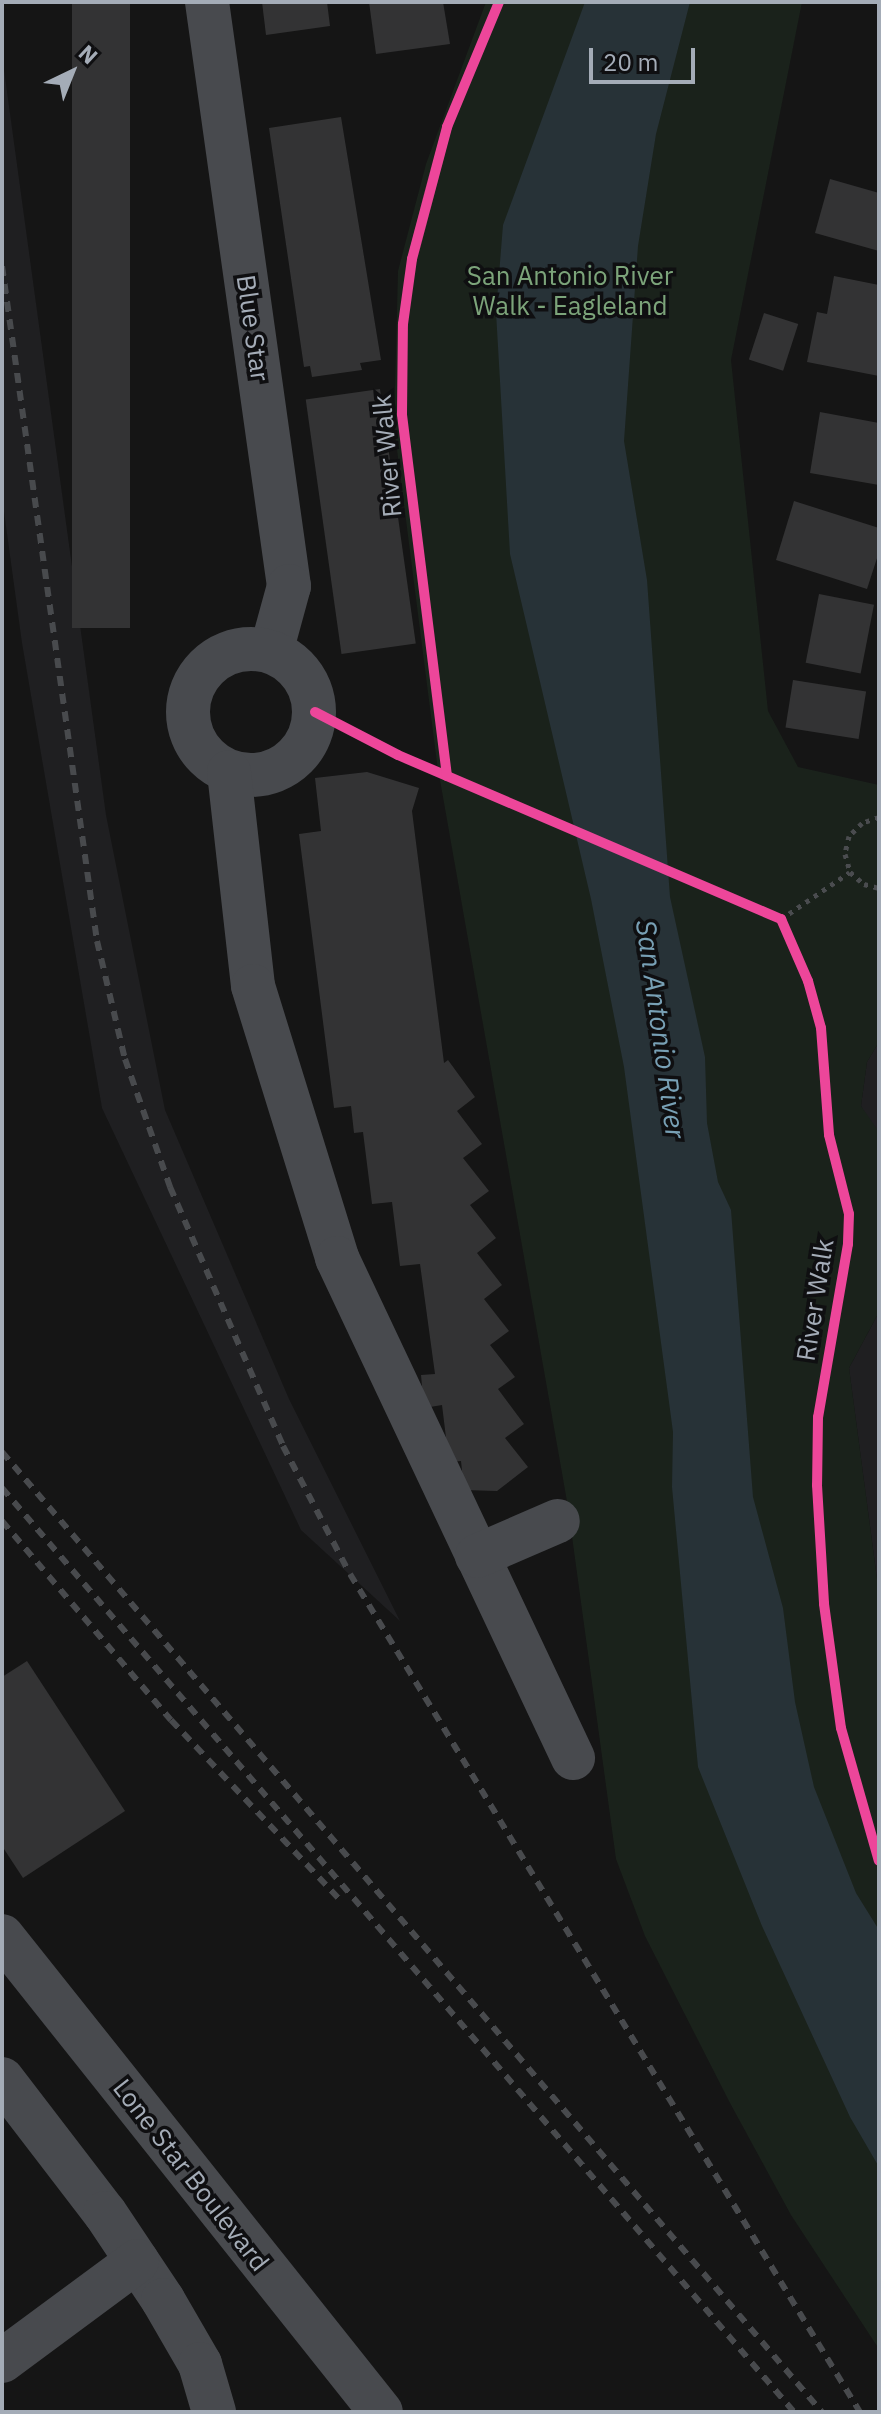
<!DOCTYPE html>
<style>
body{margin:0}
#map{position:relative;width:881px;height:2414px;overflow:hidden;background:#151515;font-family:"IBM Plex Sans",sans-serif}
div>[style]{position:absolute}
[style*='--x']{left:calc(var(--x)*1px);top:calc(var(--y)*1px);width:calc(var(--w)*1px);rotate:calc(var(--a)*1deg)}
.built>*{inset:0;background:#1f1f21}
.green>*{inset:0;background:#1a221b}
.water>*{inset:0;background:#273237}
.building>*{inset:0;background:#333334;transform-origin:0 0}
.path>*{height:5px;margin-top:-2.5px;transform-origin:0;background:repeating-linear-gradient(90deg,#4a4c4f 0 4px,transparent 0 10px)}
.minor>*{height:44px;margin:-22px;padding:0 22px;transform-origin:22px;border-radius:22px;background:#484a4e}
.minor>.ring{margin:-22px;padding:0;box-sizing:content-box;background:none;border:44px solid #484a4e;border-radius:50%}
.rail>*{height:6px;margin-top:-3px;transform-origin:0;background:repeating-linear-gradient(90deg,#484a4d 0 10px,transparent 0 18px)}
.cycleway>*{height:10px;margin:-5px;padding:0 5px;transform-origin:5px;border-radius:5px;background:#ed469a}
span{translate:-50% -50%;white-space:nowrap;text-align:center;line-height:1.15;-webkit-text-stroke:7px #0f0f11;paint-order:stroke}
.park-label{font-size:26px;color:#7ca47a}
.street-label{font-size:26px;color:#a4acb7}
.water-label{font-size:28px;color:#78a0b5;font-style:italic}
.frame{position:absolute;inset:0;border:4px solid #a4acb7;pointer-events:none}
.north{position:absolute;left:32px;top:32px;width:80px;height:80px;-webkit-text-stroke:6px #0f0f11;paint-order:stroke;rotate:43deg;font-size:22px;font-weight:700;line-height:32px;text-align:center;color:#a4acb7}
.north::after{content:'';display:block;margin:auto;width:28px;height:36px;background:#a4acb7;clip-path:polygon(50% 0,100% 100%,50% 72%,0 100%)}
.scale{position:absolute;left:589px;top:48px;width:106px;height:36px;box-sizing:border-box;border:4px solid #a4acb7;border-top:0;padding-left:10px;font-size:24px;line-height:28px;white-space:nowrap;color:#a4acb7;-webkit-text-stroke:6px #0f0f11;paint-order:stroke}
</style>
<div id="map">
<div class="built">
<div style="clip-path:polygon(2px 55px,106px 815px,165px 1110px,289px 1399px,400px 1621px,301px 1530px,102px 1108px,22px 643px,2px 497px)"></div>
<div style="clip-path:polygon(879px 1042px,879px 1180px,876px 1135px,861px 1106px,867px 1062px)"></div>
<div style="clip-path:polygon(879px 1312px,879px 1594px,849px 1368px)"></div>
</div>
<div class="green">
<div style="clip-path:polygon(486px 2px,802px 2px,731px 360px,768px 711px,798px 767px,879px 785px,879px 1042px,867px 1062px,861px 1106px,879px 1132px,879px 1312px,849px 1368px,879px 1594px,879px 2349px,791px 2215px,730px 2103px,645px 1936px,616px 1859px,568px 1507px,437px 763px,394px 426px,398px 271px,426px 164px)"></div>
</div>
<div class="water">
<div style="clip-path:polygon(585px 2px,690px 2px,656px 134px,638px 246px,624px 441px,647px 580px,670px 897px,705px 1057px,707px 1123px,718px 1182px,731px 1210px,753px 1497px,783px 1608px,795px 1702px,814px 1787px,856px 1893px,879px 1930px,879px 2167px,850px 2117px,762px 1926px,698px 1767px,672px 1487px,673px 1432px,624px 1067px,591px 899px,510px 554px,496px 312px,503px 225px)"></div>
</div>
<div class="building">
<div style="left:72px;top:2px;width:58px;height:626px"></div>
<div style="clip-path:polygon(262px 2px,327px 2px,330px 26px,266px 35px)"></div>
<div style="clip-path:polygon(369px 2px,443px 2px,450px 44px,376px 54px)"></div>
<div style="clip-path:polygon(341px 117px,381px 360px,360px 363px,362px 370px,312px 377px,310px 366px,304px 367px,269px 128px)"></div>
<div style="clip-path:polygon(830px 179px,879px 193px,879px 251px,815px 233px)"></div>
<div style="clip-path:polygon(834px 276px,879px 285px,879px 376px,807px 362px,817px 312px,827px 314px)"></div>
<div style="left:764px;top:313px;width:36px;height:49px;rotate:18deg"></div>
<div style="left:380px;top:389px;width:257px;height:75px;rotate:82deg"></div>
<div style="clip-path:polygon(820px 412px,879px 423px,879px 485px,810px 473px)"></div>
<div style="clip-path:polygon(794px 501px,879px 528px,879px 552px,867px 589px,776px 560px)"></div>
<div style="left:819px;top:594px;width:56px;height:70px;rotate:11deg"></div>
<div style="left:793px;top:680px;width:74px;height:48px;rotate:9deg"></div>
<div style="clip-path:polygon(367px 772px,419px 788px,412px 811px,444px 1063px,448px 1060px,475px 1097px,457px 1111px,482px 1144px,463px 1158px,489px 1191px,470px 1205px,496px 1238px,477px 1253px,502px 1285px,484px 1299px,509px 1331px,490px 1345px,515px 1377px,498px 1389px,524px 1424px,505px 1438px,528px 1467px,497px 1491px,464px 1490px,461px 1461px,449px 1462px,442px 1405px,424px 1408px,421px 1375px,435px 1374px,420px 1264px,400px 1266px,392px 1202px,372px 1204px,363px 1132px,354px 1133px,351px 1106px,334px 1108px,299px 834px,321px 831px,315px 778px)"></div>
<div style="clip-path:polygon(27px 1661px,125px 1811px,23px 1878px,2px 1846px,2px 1677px)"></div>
</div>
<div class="path">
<div style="--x:879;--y:817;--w:18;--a:161"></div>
<div style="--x:862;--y:823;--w:18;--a:135"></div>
<div style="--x:849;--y:836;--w:18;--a:103"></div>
<div style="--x:845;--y:854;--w:19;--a:74"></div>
<div style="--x:850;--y:872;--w:18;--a:41"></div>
<div style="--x:864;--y:884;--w:16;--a:15"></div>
<div style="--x:781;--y:919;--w:83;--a:-34.3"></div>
</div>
<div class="minor">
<div style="--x:207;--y:2;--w:590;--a:82.01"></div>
<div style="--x:289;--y:586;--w:68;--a:105.3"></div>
<div class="ring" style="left:188px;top:649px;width:82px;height:82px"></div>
<div style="--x:229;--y:772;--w:215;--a:83.6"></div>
<div style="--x:253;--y:986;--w:285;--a:72.8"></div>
<div style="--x:337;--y:1258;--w:553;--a:64.73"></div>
<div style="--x:477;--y:1556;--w:88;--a:-23.4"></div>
<div style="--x:2;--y:1936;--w:608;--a:51.47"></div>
<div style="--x:2;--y:2079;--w:169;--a:52.5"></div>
<div style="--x:105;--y:2213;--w:105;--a:56.3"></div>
<div style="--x:163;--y:2300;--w:74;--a:60"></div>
<div style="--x:200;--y:2364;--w:50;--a:73.7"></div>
<div style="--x:2;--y:2361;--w:168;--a:-36.5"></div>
</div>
<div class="rail">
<div style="--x:2;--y:266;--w:682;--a:81.99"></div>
<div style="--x:97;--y:941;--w:121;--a:76.7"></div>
<div style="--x:125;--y:1059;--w:136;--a:70.6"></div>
<div style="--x:170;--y:1187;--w:283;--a:66.4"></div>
<div style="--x:283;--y:1446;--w:144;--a:62.4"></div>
<div style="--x:350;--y:1574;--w:981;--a:58.68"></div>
<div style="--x:2;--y:1452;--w:1263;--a:49.5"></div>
<div style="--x:2;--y:1488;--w:1217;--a:49.4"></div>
<div style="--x:2;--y:1521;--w:261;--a:49.7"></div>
<div style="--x:171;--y:1720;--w:247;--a:46.8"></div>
</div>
<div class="cycleway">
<div style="--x:315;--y:712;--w:93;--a:27.4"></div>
<div style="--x:398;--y:755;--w:417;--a:23.2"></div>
<div style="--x:781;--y:919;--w:68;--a:66.5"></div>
<div style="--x:808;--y:981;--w:49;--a:74.5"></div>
<div style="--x:821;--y:1028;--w:107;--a:85.7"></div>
<div style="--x:829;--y:1135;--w:81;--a:75.8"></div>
<div style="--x:849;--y:1214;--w:30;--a:92"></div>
<div style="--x:848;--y:1244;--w:176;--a:99.8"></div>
<div style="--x:818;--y:1417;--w:68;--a:90.8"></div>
<div style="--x:817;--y:1485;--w:119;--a:86.6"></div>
<div style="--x:824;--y:1604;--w:125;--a:82.2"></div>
<div style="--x:841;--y:1728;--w:138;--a:74.1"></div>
<div style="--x:447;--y:776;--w:365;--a:-97.1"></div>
<div style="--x:402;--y:414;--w:90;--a:-89.4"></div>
<div style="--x:403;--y:324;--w:66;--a:-82.1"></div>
<div style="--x:412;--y:259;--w:137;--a:-75.1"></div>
<div style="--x:447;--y:127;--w:135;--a:-67.4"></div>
</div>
<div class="park-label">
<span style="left:570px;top:291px">San Antonio River<br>Walk - Eagleland</span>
</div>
<div class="street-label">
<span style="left:253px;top:328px;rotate:82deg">Blue Star</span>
<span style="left:387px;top:456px;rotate:-95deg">River Walk</span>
<span style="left:815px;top:1300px;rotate:-81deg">River Walk</span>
<span style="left:191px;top:2175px;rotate:52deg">Lone Star Boulevard</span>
</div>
<div class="water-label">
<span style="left:661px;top:1029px;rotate:82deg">San Antonio River</span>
</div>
<div class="frame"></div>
<div class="north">N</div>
<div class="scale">20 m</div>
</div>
